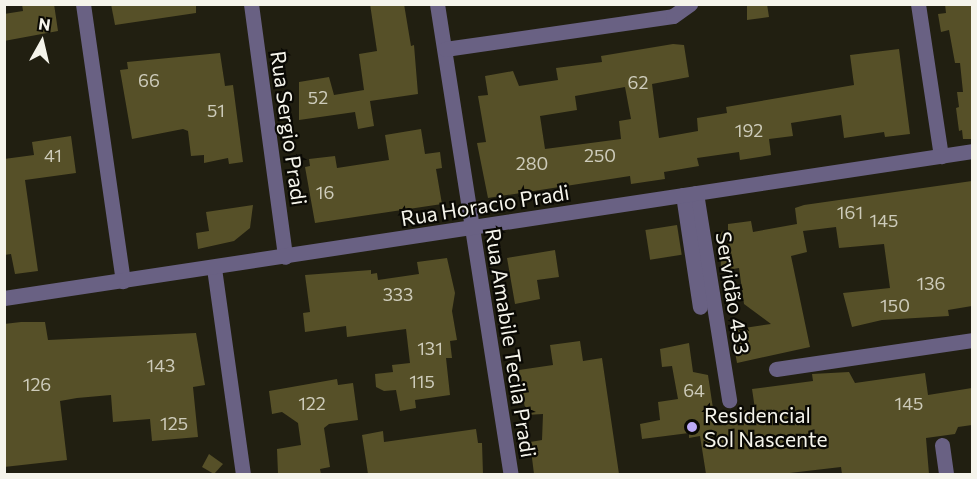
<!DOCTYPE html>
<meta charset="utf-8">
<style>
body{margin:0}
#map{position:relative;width:977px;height:479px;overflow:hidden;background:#211f11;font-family:Commissioner,sans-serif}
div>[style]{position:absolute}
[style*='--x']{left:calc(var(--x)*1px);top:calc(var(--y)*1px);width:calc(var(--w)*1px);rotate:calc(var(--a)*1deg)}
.building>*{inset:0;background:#565028;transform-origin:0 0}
.minor>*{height:15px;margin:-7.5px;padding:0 7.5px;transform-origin:7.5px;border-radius:7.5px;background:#696183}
.dots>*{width:16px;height:16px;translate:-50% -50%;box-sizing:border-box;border:3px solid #0a0904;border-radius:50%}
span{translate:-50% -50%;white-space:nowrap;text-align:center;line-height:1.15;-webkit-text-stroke:4.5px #0a0904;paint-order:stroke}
.number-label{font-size:18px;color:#cdcbba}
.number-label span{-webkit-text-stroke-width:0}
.street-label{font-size:21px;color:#f5f4eb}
.poi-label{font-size:21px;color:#f5f4eb}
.left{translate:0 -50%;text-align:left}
.frame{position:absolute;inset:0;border:6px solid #f5f4eb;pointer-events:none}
.north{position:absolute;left:12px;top:12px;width:60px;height:60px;-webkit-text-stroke:4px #0a0904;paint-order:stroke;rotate:8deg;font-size:16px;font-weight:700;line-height:24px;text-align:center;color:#f5f4eb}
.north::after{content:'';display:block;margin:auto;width:21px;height:27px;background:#f5f4eb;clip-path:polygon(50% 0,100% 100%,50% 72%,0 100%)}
</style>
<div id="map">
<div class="building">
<div style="clip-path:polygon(22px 4px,54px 4px,58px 31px,4px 41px,4px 14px,23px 11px)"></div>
<div style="clip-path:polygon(111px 4px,196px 4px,196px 13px,115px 25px)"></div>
<div style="clip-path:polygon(370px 4px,404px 4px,411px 46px,414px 45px,418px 94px,370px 101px,374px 126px,358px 129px,355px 112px,299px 120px,299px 82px,329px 77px,334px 95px,364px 90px,359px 54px,377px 51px)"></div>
<div style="clip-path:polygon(747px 4px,767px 4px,769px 17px,747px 20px)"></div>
<div style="clip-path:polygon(945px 4px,972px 4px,972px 139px,963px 139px,962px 130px,959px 131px,956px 108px,959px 107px,957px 92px,963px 92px,960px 63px,955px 63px,949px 30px,941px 32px,938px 14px,946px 13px)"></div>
<div style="clip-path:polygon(evenodd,673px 44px,684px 45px,689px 77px,652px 84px,659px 138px,698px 131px,697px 118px,727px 113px,726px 107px,854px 85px,850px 55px,899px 49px,910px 134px,885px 137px,884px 132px,844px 138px,841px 115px,791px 123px,793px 136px,769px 139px,771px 155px,740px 160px,739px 152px,697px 158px,699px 166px,664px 172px,665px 179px,631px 184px,630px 176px,488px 198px,477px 143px,486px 142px,478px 96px,488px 95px,485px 76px,513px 71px,519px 86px,558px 80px,556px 68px,602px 62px,601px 56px,673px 44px,625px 87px,631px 119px,619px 121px,621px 139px,545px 149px,540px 116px,577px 110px,575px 96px,625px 87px)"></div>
<div style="clip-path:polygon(220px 53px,225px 86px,233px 85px,243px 162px,229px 164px,228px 158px,204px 163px,204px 155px,191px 156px,188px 131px,183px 129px,132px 139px,120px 70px,128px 69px,127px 62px)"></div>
<div style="clip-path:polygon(421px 129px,425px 154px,440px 152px,442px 168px,436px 169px,442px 204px,315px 223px,305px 167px,310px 166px,309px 159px,335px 156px,337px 168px,389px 160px,385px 135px)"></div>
<div style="clip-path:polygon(71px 136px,76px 173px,25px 180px,38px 271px,15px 274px,11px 254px,4px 255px,4px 159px,34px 155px,32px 142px)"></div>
<div style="clip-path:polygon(972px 181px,972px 306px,948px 310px,949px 316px,882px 320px,852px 327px,843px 293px,890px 288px,884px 244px,839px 248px,836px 227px,803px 231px,807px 252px,791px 256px,810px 347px,737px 363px,731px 330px,771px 324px,744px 304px,739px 268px,721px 271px,720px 232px,728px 231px,728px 224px,751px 221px,753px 232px,797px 224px,795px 208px,804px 205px)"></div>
<div style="clip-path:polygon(253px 205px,250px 228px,234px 241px,198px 249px,196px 233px,209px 231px,206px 212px)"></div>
<div style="left:677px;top:225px;width:30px;height:32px;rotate:81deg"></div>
<div style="clip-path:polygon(555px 250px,559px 277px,537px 280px,540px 299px,515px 304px,507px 258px)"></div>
<div style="clip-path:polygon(447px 258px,455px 293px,452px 311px,457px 340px,450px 341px,452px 358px,446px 358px,450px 395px,415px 400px,416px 408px,400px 411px,396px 390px,384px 391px,376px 387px,375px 374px,393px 372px,392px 365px,410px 363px,406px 329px,347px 337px,346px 326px,305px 332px,303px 313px,310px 312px,305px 275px,371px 270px,371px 274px,377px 273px,378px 280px,419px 274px,417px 262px)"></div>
<div style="clip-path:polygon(21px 322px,45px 322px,48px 340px,196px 333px,205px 385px,193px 387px,198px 437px,152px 441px,150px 419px,113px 422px,111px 395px,77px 398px,60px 401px,67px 460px,4px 467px,4px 324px)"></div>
<div style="clip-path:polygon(580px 341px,583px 361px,602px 358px,619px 474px,534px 474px,530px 442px,542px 440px,543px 414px,526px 415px,519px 370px,553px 365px,550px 345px)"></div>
<div style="clip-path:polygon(689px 343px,693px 372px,708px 375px,714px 415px,755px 409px,752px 389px,813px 381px,812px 374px,849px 372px,855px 383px,925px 373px,928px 395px,972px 388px,972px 425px,958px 427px,955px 434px,926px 438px,929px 474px,842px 474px,841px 467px,781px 474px,706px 474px,700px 436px,689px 438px,689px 433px,642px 439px,640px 424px,660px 420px,658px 402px,678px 399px,672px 366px,662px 367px,660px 349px)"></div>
<div style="clip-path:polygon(337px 379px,338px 385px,353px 383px,358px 420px,329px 424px,324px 428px,330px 467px,320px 469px,321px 474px,278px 474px,277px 449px,301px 445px,298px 423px,282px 412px,272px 414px,269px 391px)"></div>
<div style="clip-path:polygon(476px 429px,478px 443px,482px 443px,483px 474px,368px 474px,362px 435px,383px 431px,384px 442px)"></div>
<div style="clip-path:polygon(209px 454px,223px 464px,214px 474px,202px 467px)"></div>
</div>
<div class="minor">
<div style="--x:83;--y:4;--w:280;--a:81.8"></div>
<div style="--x:251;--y:4;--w:255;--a:82.3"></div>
<div style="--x:437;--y:4;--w:476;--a:81.1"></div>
<div style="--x:918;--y:4;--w:154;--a:81.4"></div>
<div style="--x:445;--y:49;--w:230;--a:-8.2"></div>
<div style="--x:673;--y:16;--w:21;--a:-35"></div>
<div style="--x:696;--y:193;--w:210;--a:80.9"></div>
<div style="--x:683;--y:195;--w:113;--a:81.4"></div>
<div style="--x:214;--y:268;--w:208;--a:82"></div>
<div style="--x:4;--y:298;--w:979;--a:-8.63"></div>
<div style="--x:776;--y:369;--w:198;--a:-8.4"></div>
<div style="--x:942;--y:445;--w:29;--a:82"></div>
</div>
<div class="dots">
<div style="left:692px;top:427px;background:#bcaaf6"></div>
</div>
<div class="number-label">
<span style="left:149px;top:80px">66</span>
<span style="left:638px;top:82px">62</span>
<span style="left:318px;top:97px">52</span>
<span style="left:216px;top:110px">51</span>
<span style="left:749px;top:130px">192</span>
<span style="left:53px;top:155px">41</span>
<span style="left:600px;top:155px">250</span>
<span style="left:532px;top:163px">280</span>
<span style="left:325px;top:192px">16</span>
<span style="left:850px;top:212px">161</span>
<span style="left:884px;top:220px">145</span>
<span style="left:931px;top:283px">136</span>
<span style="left:398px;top:294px">333</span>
<span style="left:895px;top:305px">150</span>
<span style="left:430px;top:348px">131</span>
<span style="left:161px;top:365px">143</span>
<span style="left:422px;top:381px">115</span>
<span style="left:37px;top:384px">126</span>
<span style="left:694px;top:390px">64</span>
<span style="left:312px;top:403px">122</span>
<span style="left:909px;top:403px">145</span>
<span style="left:174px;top:423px">125</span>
</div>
<div class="street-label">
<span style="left:289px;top:128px;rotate:82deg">Rua Sergio Pradi</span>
<span style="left:485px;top:205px;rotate:-9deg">Rua Horacio Pradi</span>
<span style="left:733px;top:293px;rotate:81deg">Servidão 433</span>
<span style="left:511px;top:343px;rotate:81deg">Rua Amabile Tecila Pradi</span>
</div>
<div class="poi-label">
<span class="left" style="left:704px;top:427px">Residencial<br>Sol Nascente</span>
</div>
<div class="frame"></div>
<div class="north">N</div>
</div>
